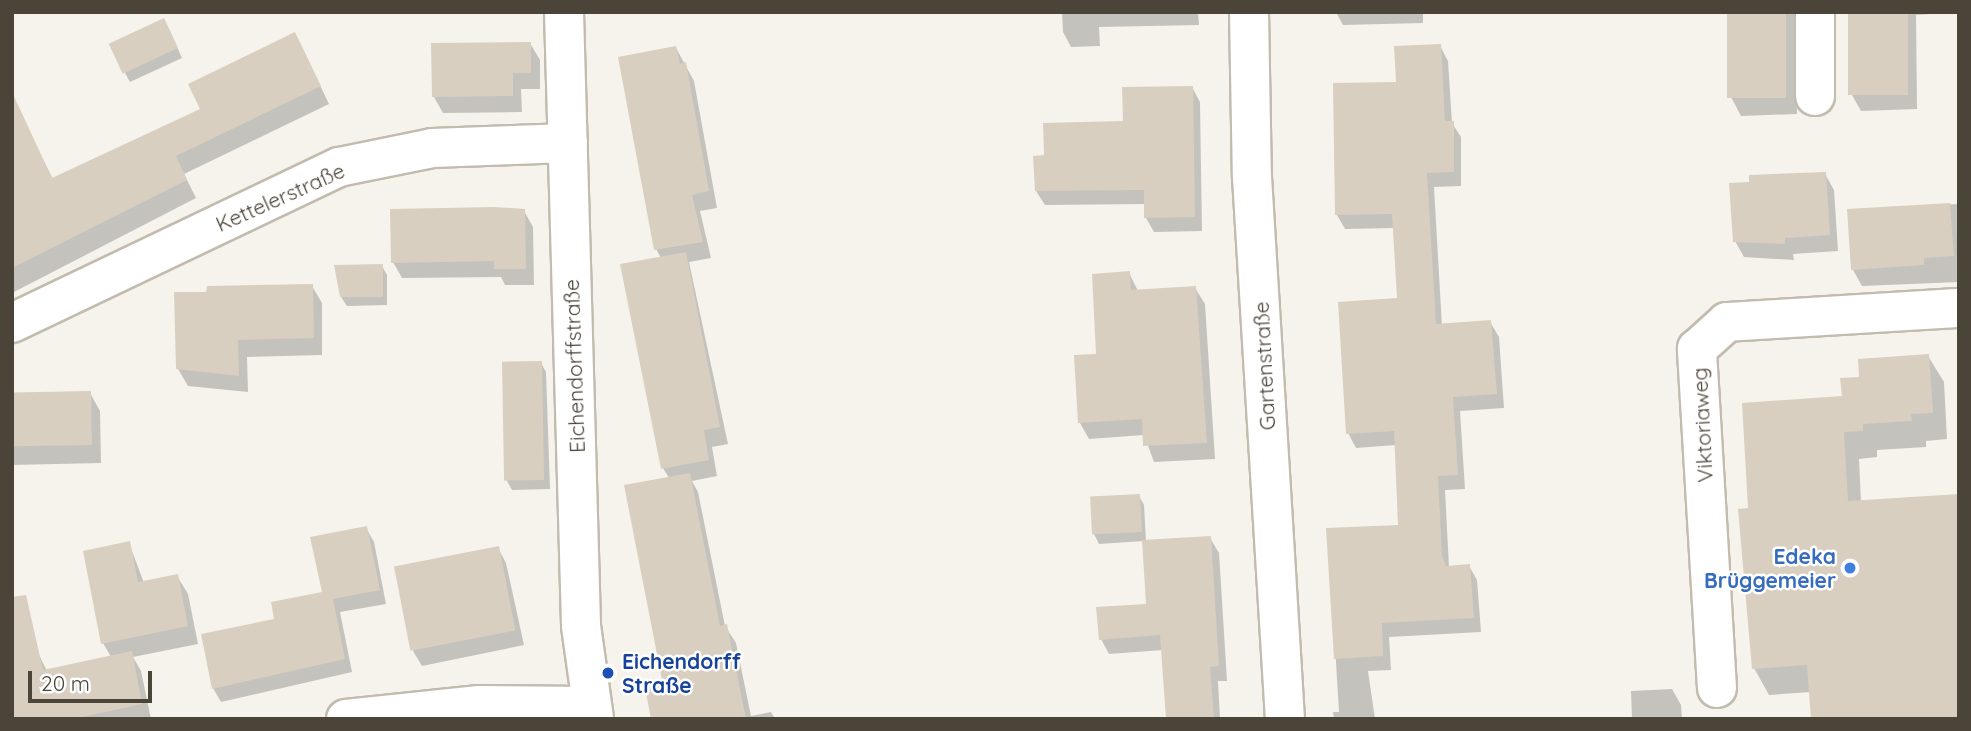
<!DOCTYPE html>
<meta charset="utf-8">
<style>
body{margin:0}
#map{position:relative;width:1971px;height:731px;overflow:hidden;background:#f6f3ec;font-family:Quicksand,sans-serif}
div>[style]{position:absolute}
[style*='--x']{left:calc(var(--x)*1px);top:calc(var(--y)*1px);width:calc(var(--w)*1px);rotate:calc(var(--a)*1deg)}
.shadow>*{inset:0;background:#0003}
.building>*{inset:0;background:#d8cfc1;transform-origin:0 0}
.roads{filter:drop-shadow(2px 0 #c2bbae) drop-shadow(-2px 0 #c2bbae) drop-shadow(0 2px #c2bbae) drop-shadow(0 -2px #c2bbae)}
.street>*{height:38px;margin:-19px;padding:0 19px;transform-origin:19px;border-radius:19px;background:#fff}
.dots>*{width:19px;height:19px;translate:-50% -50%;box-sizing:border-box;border:4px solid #fff;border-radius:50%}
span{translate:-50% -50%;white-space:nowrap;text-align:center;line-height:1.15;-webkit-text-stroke:5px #fff;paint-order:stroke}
.street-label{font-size:21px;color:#4b4439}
.shop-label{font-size:21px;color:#366cbe;font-weight:700}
.right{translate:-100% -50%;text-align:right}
.transit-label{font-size:21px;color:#164399;font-weight:700}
.left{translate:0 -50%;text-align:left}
.frame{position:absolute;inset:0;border:14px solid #4b4439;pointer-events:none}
.scale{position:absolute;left:28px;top:671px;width:124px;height:32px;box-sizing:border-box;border:4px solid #4b4439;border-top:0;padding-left:9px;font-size:21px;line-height:24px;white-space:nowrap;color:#4b4439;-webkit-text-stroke:5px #fff;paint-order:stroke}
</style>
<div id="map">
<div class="shadow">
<div style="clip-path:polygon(1062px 12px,1198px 12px,1199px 25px,1099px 27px,1100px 46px,1071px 47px,1063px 32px)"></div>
<div style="clip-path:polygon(1336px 12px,1423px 12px,1423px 23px,1343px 25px)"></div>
<div style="clip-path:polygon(1729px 12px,1795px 12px,1797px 114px,1741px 116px,1731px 97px)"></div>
<div style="clip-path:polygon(1849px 12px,1959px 12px,1916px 15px,1917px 109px,1861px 111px,1852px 95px)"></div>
<div style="clip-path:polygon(169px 29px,182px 58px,130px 82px,125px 73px)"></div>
<div style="clip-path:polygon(530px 43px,540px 60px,540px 89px,521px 89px,522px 112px,443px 113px,434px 97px)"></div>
<div style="clip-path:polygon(1440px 46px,1448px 61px,1452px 123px,1461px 137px,1461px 186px,1434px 187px,1442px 326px,1490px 322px,1499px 337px,1504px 408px,1460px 411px,1465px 489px,1445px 490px,1449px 567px,1469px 566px,1477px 580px,1481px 632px,1389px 637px,1391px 670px,1368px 671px,1375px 719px,1334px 719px,1333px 712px,1339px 712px,1328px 530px,1400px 526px,1396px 445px,1356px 448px,1348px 433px,1399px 300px,1395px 228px,1345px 229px,1337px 215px,1398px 84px)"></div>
<div style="clip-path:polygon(676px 48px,694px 81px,717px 208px,700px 211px,711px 258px,689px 262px,728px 444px,712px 447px,717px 476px,692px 481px,698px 492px,725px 626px,736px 643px,751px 716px,771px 712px,775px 719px,653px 719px,665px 686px,669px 478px,663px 468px,661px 258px,656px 249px)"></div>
<div style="clip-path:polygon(304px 52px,329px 104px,184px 174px,196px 198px,12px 293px,12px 147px,32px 138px,53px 179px,202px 110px)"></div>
<div style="clip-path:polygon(1192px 87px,1200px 102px,1202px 231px,1154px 232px,1146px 218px,1146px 204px,1045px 205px,1036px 191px,1046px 157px,1125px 123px)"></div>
<div style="clip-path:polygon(1825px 174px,1834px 190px,1838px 251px,1793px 254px,1794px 260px,1744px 257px,1735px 241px)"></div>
<div style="clip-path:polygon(1959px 204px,1959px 282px,1862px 286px,1853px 270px,1849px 210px)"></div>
<div style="clip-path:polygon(524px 211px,533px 227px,534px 285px,505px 285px,501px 277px,402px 278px,393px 262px)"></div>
<div style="clip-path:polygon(382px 266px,387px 275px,387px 305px,347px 306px,341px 297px)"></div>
<div style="clip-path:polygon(1129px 273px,1138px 291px,1195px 288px,1205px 304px,1215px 459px,1154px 462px,1144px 435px,1089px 439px,1080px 423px)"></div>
<div style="clip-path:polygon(312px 286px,322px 303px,322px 355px,247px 357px,248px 392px,188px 386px,178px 369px)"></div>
<div style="clip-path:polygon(1928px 356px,1944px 382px,1947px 439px,1926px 441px,1926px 447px,1877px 450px,1877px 457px,1859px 459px,1861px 502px,1811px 692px,1769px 695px,1754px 668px,1750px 510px,1861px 378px)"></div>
<div style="clip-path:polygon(541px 363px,546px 372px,550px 489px,512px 490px,507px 481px)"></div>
<div style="clip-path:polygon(90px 393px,100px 411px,101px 463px,12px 465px,12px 394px)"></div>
<div style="clip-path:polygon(1139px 496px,1144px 505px,1146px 541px,1210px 538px,1219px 553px,1227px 681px,1218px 681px,1220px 719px,1170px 719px,1163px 650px,1109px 654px,1101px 639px,1148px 606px,1144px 541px,1099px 544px,1094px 534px)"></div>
<div style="clip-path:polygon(366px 528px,374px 542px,386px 604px,340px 612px,352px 672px,221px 702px,213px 688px,276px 621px,324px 593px)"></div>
<div style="clip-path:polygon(129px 543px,144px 583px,177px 576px,188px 594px,198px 644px,133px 657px,141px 671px,151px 719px,12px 719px,39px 655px,47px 671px,111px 657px,103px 643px)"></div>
<div style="clip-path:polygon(498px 548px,506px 563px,524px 645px,422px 666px,413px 651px)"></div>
<div style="clip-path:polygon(1672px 689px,1681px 705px,1682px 719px,1623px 719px,1632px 718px,1631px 691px)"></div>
</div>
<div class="building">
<div style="left:1727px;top:12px;width:59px;height:86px"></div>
<div style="left:1848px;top:12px;width:60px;height:83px"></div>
<div style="left:164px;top:18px;width:33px;height:61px;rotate:65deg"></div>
<div style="clip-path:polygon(295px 32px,321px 86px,176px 156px,187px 180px,12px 268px,12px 92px,52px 178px,200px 109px,188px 84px)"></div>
<div style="clip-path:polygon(531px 42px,531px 73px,513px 73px,513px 96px,432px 97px,431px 43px)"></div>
<div style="clip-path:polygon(1441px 44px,1445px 121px,1454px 121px,1454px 172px,1427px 173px,1436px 324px,1491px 320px,1497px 394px,1453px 397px,1458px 475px,1438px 476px,1442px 556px,1446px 566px,1470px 564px,1474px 618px,1382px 623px,1383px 656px,1334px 659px,1326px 528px,1398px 525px,1394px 431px,1346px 434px,1338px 302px,1397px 298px,1392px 214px,1335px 215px,1333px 83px,1396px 82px,1394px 46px)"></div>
<div style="clip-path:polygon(676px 46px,680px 64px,686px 62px,709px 191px,692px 195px,703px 242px,654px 250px,618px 57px)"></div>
<div style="clip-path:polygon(1193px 86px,1195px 217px,1144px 218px,1144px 190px,1035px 191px,1033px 156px,1044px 155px,1043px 123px,1123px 121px,1122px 87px)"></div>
<div style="clip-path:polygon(1826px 172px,1830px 235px,1785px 238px,1785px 244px,1733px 242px,1729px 183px,1749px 182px,1749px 175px)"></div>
<div style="clip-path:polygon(1950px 203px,1954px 256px,1924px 258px,1924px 265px,1851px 270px,1847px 209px)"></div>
<div style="clip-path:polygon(495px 207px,525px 209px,526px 269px,494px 269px,494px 261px,391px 263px,390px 209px)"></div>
<div style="clip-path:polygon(686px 252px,720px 427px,704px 430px,709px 460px,661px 469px,620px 264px)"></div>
<div style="clip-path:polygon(383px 264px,383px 297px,340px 297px,334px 265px)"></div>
<div style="clip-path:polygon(1130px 271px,1131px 290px,1196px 286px,1207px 443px,1143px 446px,1142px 419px,1078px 423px,1074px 355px,1096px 354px,1092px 274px)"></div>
<div style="clip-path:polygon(313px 284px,314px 338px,238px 340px,239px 376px,176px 369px,174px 292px,206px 292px,207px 286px)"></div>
<div style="clip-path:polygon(1929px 354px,1933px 413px,1911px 414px,1912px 421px,1863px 424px,1863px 431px,1844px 432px,1848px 501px,1959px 494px,1959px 719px,1811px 719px,1807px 665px,1752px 669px,1738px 509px,1748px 508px,1742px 403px,1842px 396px,1840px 378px,1859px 377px,1858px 359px)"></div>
<div style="left:542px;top:361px;width:119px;height:40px;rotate:89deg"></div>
<div style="left:91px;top:391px;width:54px;height:79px;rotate:89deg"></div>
<div style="clip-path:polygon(690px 473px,720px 626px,727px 624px,746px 719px,651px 719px,645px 688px,663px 685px,624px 485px)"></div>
<div style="left:1140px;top:494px;width:38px;height:50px;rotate:87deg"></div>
<div style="clip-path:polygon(367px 526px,380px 590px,333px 599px,345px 659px,212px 689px,201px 634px,274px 619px,271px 602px,322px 592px,310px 537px)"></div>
<div style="clip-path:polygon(1211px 536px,1219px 666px,1210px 667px,1214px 719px,1166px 719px,1160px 635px,1099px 640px,1096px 607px,1146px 604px,1142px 540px)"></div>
<div style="clip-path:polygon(130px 541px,138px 582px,178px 574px,188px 626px,101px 644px,83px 551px)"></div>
<div style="left:499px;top:546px;width:86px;height:107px;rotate:79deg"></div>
<div style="clip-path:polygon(26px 595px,43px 670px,132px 651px,142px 704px,73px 719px,12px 719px,12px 597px)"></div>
</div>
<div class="roads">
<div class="street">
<div style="--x:564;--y:12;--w:614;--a:88.41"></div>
<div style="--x:581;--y:626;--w:94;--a:82"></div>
<div style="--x:1249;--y:12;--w:165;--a:89"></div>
<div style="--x:1252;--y:177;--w:543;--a:86.52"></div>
<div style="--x:1815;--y:12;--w:84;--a:90"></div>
<div style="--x:12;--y:323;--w:362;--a:-25.5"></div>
<div style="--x:339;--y:167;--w:95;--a:-11.5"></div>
<div style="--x:432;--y:148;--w:136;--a:-2.1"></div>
<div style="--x:1717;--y:688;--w:340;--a:-93.4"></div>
<div style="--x:1697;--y:349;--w:40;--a:-42"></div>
<div style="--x:1727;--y:322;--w:232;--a:-3.5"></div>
<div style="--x:346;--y:719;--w:134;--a:-6"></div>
<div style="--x:479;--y:705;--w:112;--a:0.5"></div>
</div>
</div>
<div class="dots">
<div style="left:1850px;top:568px;background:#3f7fe0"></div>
<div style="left:608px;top:673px;background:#1a4fb4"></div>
</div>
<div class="street-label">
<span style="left:280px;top:197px;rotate:-24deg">Kettelerstraße</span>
<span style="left:574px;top:366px;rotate:-92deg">Eichendorffstraße</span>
<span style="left:1264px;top:366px;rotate:-93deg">Gartenstraße</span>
<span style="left:1702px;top:425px;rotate:-93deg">Viktoriaweg</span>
</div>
<div class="shop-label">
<span class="right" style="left:1836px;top:568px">Edeka<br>Brüggemeier</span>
</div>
<div class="transit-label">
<span class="left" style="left:622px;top:673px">Eichendorff<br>Straße</span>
</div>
<div class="frame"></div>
<div class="scale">20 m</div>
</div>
